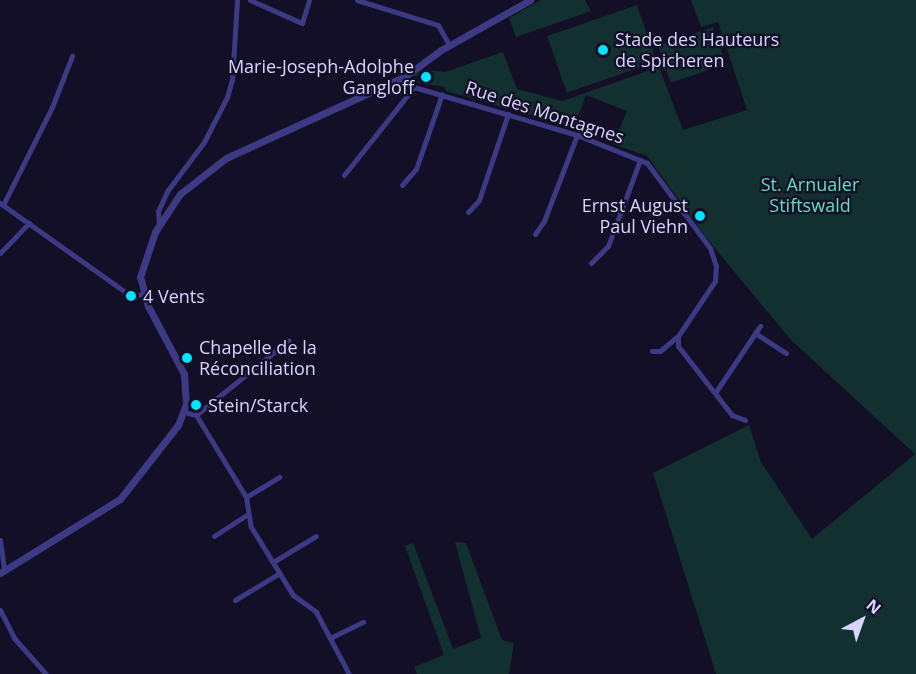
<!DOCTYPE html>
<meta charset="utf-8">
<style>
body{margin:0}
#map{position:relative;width:916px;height:674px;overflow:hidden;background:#130f26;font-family:"Open Sans",sans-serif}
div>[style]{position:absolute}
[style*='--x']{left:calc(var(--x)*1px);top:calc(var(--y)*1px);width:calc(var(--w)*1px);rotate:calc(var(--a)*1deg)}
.green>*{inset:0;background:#12302f;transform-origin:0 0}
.minor>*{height:5px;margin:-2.5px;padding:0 2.5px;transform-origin:2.5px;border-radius:2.5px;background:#3d3a85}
.tertiary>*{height:7px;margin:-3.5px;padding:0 3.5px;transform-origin:3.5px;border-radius:3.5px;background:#3d3a85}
.dots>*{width:16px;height:16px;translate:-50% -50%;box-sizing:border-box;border:3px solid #130f26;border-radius:50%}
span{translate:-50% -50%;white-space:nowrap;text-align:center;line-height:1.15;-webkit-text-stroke:4.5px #130f26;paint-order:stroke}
.poi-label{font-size:18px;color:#d9d4ff}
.left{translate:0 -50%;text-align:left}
.right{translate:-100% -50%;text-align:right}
.street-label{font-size:18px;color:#d9d4ff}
.park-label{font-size:18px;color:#5fe0c0}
.north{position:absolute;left:832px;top:590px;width:60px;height:60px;-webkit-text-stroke:4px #130f26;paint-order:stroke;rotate:41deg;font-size:16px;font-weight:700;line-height:24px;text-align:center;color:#d9d4ff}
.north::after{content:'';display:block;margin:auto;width:21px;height:27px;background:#d9d4ff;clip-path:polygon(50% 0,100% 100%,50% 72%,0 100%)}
</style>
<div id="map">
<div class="green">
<div style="clip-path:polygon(541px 0,585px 0,591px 11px,516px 37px,509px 18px)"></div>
<div style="clip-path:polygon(691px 0,916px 0,916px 674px,716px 674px,653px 473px,749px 425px,761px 462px,812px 539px,915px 454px,791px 340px,708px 240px,647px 156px,613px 144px,627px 111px,586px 95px,574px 127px,446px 91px,445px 87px,412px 82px,429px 80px,428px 75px,413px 76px,421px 69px,445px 72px,503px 52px,517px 89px,562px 101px,659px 67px,683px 130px,747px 110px,718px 22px,701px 27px)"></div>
<div style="left:637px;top:5px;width:60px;height:95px;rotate:71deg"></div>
<div style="left:713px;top:27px;width:39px;height:58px;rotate:71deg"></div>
<div style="clip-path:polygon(455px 542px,466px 543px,502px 640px,514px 643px,509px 674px,417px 674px,414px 667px,444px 655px,405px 546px,413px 543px,453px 649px,481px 638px)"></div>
</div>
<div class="minor">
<div style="--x:250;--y:0;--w:57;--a:23.9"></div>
<div style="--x:302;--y:23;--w:24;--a:-73"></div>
<div style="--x:357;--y:0;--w:85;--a:17.2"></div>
<div style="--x:438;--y:25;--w:23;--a:61"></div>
<div style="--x:404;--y:77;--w:14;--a:45"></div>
<div style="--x:414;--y:87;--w:170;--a:16.4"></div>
<div style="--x:577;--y:135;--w:75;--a:21.8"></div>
<div style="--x:647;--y:163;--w:106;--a:53.5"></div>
<div style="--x:710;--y:248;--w:19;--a:72"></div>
<div style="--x:716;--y:266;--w:15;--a:94"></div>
<div style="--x:715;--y:281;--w:66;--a:123.9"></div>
<div style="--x:678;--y:336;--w:10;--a:90"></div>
<div style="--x:678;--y:346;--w:88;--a:52"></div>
<div style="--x:732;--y:415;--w:14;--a:21"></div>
<div style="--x:344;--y:175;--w:112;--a:-51.5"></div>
<div style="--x:402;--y:185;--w:21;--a:-49"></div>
<div style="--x:416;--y:169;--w:79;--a:-70.9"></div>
<div style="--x:0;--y:203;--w:161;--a:35.4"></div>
<div style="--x:131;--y:296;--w:12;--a:-9"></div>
<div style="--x:3;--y:205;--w:110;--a:-63.4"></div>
<div style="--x:52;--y:107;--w:55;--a:-68.6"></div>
<div style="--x:468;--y:212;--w:16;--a:-47"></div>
<div style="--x:479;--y:200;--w:91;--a:-71.4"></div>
<div style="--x:159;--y:225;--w:14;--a:-94"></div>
<div style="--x:158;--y:211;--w:23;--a:-65"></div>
<div style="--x:168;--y:190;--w:60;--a:-53.1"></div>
<div style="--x:204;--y:142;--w:51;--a:-62.9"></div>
<div style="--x:227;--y:97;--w:18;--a:-74"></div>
<div style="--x:232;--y:80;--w:80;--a:-86.4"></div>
<div style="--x:535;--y:234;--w:16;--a:-55"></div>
<div style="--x:544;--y:221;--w:92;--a:-69"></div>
<div style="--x:0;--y:253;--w:42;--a:-46"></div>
<div style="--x:591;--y:263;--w:24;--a:-45"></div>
<div style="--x:608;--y:246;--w:92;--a:-69.6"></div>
<div style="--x:755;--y:333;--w:37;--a:33"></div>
<div style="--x:652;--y:351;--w:8;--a:0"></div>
<div style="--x:660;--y:351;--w:23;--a:-40"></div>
<div style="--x:715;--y:393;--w:81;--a:-56.1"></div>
<div style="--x:184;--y:412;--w:12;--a:14"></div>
<div style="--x:196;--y:415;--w:119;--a:-38.9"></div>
<div style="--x:196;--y:415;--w:96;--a:58.6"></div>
<div style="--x:246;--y:497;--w:30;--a:81"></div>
<div style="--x:251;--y:527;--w:80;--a:58.3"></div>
<div style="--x:293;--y:595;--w:29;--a:36"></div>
<div style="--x:316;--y:612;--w:70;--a:62"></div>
<div style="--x:246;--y:497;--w:39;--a:-31"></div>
<div style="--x:214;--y:536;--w:40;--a:-32.9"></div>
<div style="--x:0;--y:540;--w:30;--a:82"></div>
<div style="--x:273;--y:562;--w:50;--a:-31.2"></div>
<div style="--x:235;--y:600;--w:52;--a:-31"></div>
<div style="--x:0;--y:610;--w:31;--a:63"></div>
<div style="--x:14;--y:638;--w:48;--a:48.4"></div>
<div style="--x:330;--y:638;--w:37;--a:-26"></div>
</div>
<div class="tertiary">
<div style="--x:0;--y:573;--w:141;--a:-31.7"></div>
<div style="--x:120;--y:499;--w:94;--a:-51.9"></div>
<div style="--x:178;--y:425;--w:22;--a:-69"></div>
<div style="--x:186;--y:404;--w:30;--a:-94"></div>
<div style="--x:184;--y:374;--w:77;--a:-117.9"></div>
<div style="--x:148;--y:306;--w:30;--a:-105"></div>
<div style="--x:140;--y:277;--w:47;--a:-71.6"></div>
<div style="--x:155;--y:232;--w:45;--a:-56.7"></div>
<div style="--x:180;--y:194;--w:58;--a:-38"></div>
<div style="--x:226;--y:158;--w:196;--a:-24.5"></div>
<div style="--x:404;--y:77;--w:46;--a:-36.1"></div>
<div style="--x:441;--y:50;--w:102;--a:-29.3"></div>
</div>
<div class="dots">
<div style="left:603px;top:50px;background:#00e5ff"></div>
<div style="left:426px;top:77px;background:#00e5ff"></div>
<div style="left:700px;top:216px;background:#00e5ff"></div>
<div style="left:131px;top:296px;background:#00e5ff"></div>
<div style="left:187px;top:358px;background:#00e5ff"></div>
<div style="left:196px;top:405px;background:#00e5ff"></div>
</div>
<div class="poi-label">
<span class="left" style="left:615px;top:50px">Stade des Hauteurs<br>de Spicheren</span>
<span class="right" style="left:414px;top:77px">Marie-Joseph-Adolphe<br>Gangloff</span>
<span class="right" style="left:688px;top:216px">Ernst August<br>Paul Viehn</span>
<span class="left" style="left:143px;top:296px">4 Vents</span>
<span class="left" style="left:199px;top:358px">Chapelle de la<br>Réconciliation</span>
<span class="left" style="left:208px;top:405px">Stein/Starck</span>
</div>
<div class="street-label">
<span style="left:545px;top:112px;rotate:18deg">Rue des Montagnes</span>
</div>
<div class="park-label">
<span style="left:810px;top:195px">St. Arnualer<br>Stiftswald</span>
</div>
<div class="north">N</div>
</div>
